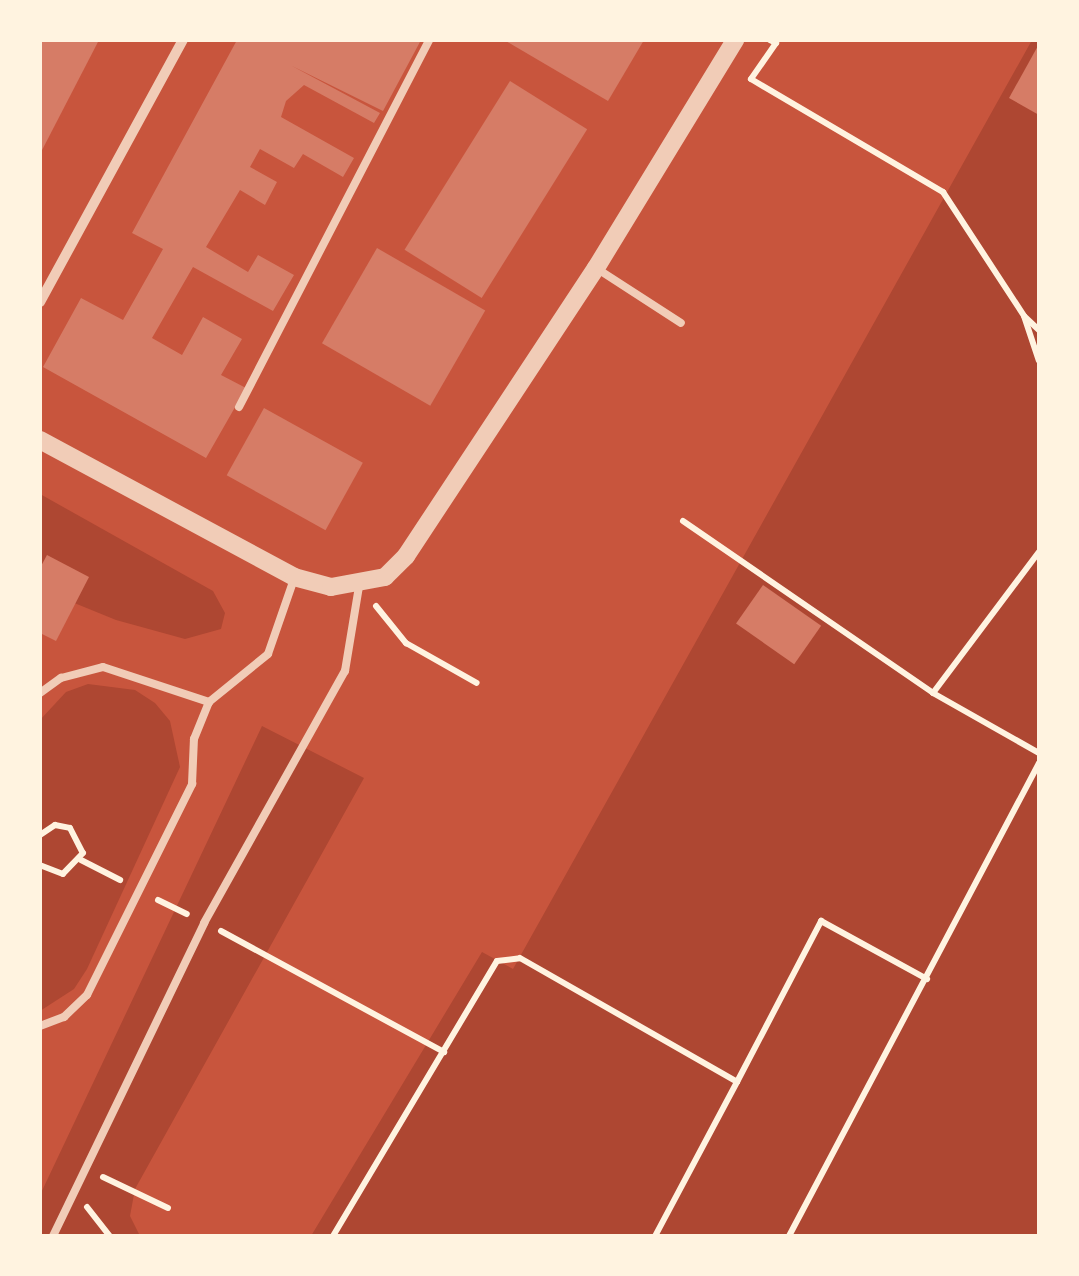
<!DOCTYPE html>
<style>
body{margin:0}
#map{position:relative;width:1079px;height:1276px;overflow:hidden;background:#c8553d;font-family:Helvetica,sans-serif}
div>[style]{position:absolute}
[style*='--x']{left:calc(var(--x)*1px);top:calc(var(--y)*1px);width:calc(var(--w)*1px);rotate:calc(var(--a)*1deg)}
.green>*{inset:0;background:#ae4732}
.building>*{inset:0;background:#d67c66;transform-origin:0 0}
.path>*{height:6px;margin:-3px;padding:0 3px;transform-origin:3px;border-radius:3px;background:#fff3e0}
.service>*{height:8px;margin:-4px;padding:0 4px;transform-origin:4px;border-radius:4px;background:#f1ccb7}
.minor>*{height:10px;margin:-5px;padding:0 5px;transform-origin:5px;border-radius:5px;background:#f1ccb7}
.tertiary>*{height:18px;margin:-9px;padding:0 9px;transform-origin:9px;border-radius:9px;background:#f1ccb7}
span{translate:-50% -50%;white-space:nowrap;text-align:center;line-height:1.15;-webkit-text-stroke:10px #fff3e0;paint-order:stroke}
.frame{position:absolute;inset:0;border:42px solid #fff3e0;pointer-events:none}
</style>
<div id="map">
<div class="green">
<div style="clip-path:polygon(1032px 40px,1039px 40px,1039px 1236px,311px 1236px,482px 952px,513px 969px)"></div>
<div style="clip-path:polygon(40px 494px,213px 591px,225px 613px,221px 629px,185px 639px,116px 620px,40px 589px)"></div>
<div style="clip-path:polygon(88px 684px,135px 690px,155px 703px,170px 721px,180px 767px,87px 969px,74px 989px,40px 1011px,40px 720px,66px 692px)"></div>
<div style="clip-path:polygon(262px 726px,364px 778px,135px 1189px,130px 1216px,140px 1236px,40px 1236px,40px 1195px)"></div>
</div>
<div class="building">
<div style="clip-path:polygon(40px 40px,99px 40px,40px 154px)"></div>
<div style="clip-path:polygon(237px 40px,421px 40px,383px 111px,292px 66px,380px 113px,374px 123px,304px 85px,286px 101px,281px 117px,354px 158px,343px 177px,303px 154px,294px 168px,260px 149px,250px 167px,277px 182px,265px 205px,240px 190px,206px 247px,248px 272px,258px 255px,294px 275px,273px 311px,193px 267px,152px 338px,182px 355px,203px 317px,242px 339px,221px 375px,246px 388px,206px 458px,43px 367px,81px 298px,123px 320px,163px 249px,132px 233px)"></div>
<div style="clip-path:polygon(504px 40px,644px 40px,608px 101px)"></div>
<div style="clip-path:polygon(1039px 44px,1039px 115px,1009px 98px)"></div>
<div style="left:510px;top:81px;width:91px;height:199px;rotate:32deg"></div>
<div style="left:377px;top:248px;width:125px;height:110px;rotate:30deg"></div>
<div style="left:264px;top:408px;width:113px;height:77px;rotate:29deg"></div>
<div style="clip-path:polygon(47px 555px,89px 577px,56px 641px,40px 633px,40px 568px)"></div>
<div style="left:763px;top:585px;width:71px;height:47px;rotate:35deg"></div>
</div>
<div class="path">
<div style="--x:770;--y:40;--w:7;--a:27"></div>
<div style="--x:776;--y:43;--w:44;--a:124.8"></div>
<div style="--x:751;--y:79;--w:223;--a:30.5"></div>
<div style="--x:943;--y:192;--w:148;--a:56.8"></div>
<div style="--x:1024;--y:316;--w:47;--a:71.6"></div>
<div style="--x:1025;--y:317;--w:19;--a:43"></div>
<div style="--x:683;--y:521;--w:303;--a:34.5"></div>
<div style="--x:933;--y:693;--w:176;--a:-53.1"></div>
<div style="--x:376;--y:606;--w:48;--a:51"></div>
<div style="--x:406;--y:643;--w:81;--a:29.4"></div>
<div style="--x:933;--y:693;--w:122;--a:29.5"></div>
<div style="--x:40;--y:835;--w:18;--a:-34"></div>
<div style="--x:55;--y:825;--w:15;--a:11"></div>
<div style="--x:70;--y:828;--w:28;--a:63"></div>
<div style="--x:83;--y:853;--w:29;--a:134"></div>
<div style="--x:63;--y:874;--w:25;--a:-159"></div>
<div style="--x:81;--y:860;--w:44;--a:27.1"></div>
<div style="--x:158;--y:900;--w:32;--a:26"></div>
<div style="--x:221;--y:931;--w:254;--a:28.5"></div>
<div style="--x:737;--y:1082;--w:182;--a:-62.4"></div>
<div style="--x:821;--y:921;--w:121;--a:28.7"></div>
<div style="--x:103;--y:1177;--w:72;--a:25.5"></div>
<div style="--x:87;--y:1207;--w:37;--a:52"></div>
<div style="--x:333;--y:1236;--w:320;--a:-59.2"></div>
<div style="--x:497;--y:961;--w:23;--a:-7"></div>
<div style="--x:520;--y:958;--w:250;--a:29.7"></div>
<div style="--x:737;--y:1082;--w:174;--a:118"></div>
<div style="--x:789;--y:1236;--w:535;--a:-62.14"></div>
</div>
<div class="service">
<div style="--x:596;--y:268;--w:101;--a:32.9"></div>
<div style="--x:239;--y:407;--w:413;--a:-62.6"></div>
<div style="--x:40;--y:693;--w:26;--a:-36"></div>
<div style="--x:61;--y:678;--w:43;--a:-14.7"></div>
<div style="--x:103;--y:667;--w:112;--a:18.3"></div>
<div style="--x:40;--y:1026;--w:26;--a:-21"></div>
<div style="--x:64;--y:1017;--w:32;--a:-44"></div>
<div style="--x:87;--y:995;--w:236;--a:-63.5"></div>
<div style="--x:192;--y:784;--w:45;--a:-87.5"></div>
<div style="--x:194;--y:739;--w:40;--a:-68"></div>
<div style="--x:209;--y:702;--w:76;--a:-39.1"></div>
<div style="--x:268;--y:654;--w:79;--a:-70.9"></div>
<div style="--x:53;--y:1236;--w:348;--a:-64.2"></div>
<div style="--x:204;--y:923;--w:289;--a:-60.8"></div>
<div style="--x:345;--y:671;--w:86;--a:-80.6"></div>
</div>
<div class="minor">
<div style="--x:40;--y:302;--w:298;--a:-61.4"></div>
</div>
<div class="tertiary">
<div style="--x:40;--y:440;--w:289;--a:28.3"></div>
<div style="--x:294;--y:577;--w:38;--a:15"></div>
<div style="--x:331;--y:587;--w:55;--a:-10.5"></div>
<div style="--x:385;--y:577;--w:30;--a:-45"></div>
<div style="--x:406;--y:556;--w:345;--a:-56.6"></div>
<div style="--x:596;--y:268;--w:267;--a:-58.6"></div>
</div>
<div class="frame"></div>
</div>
